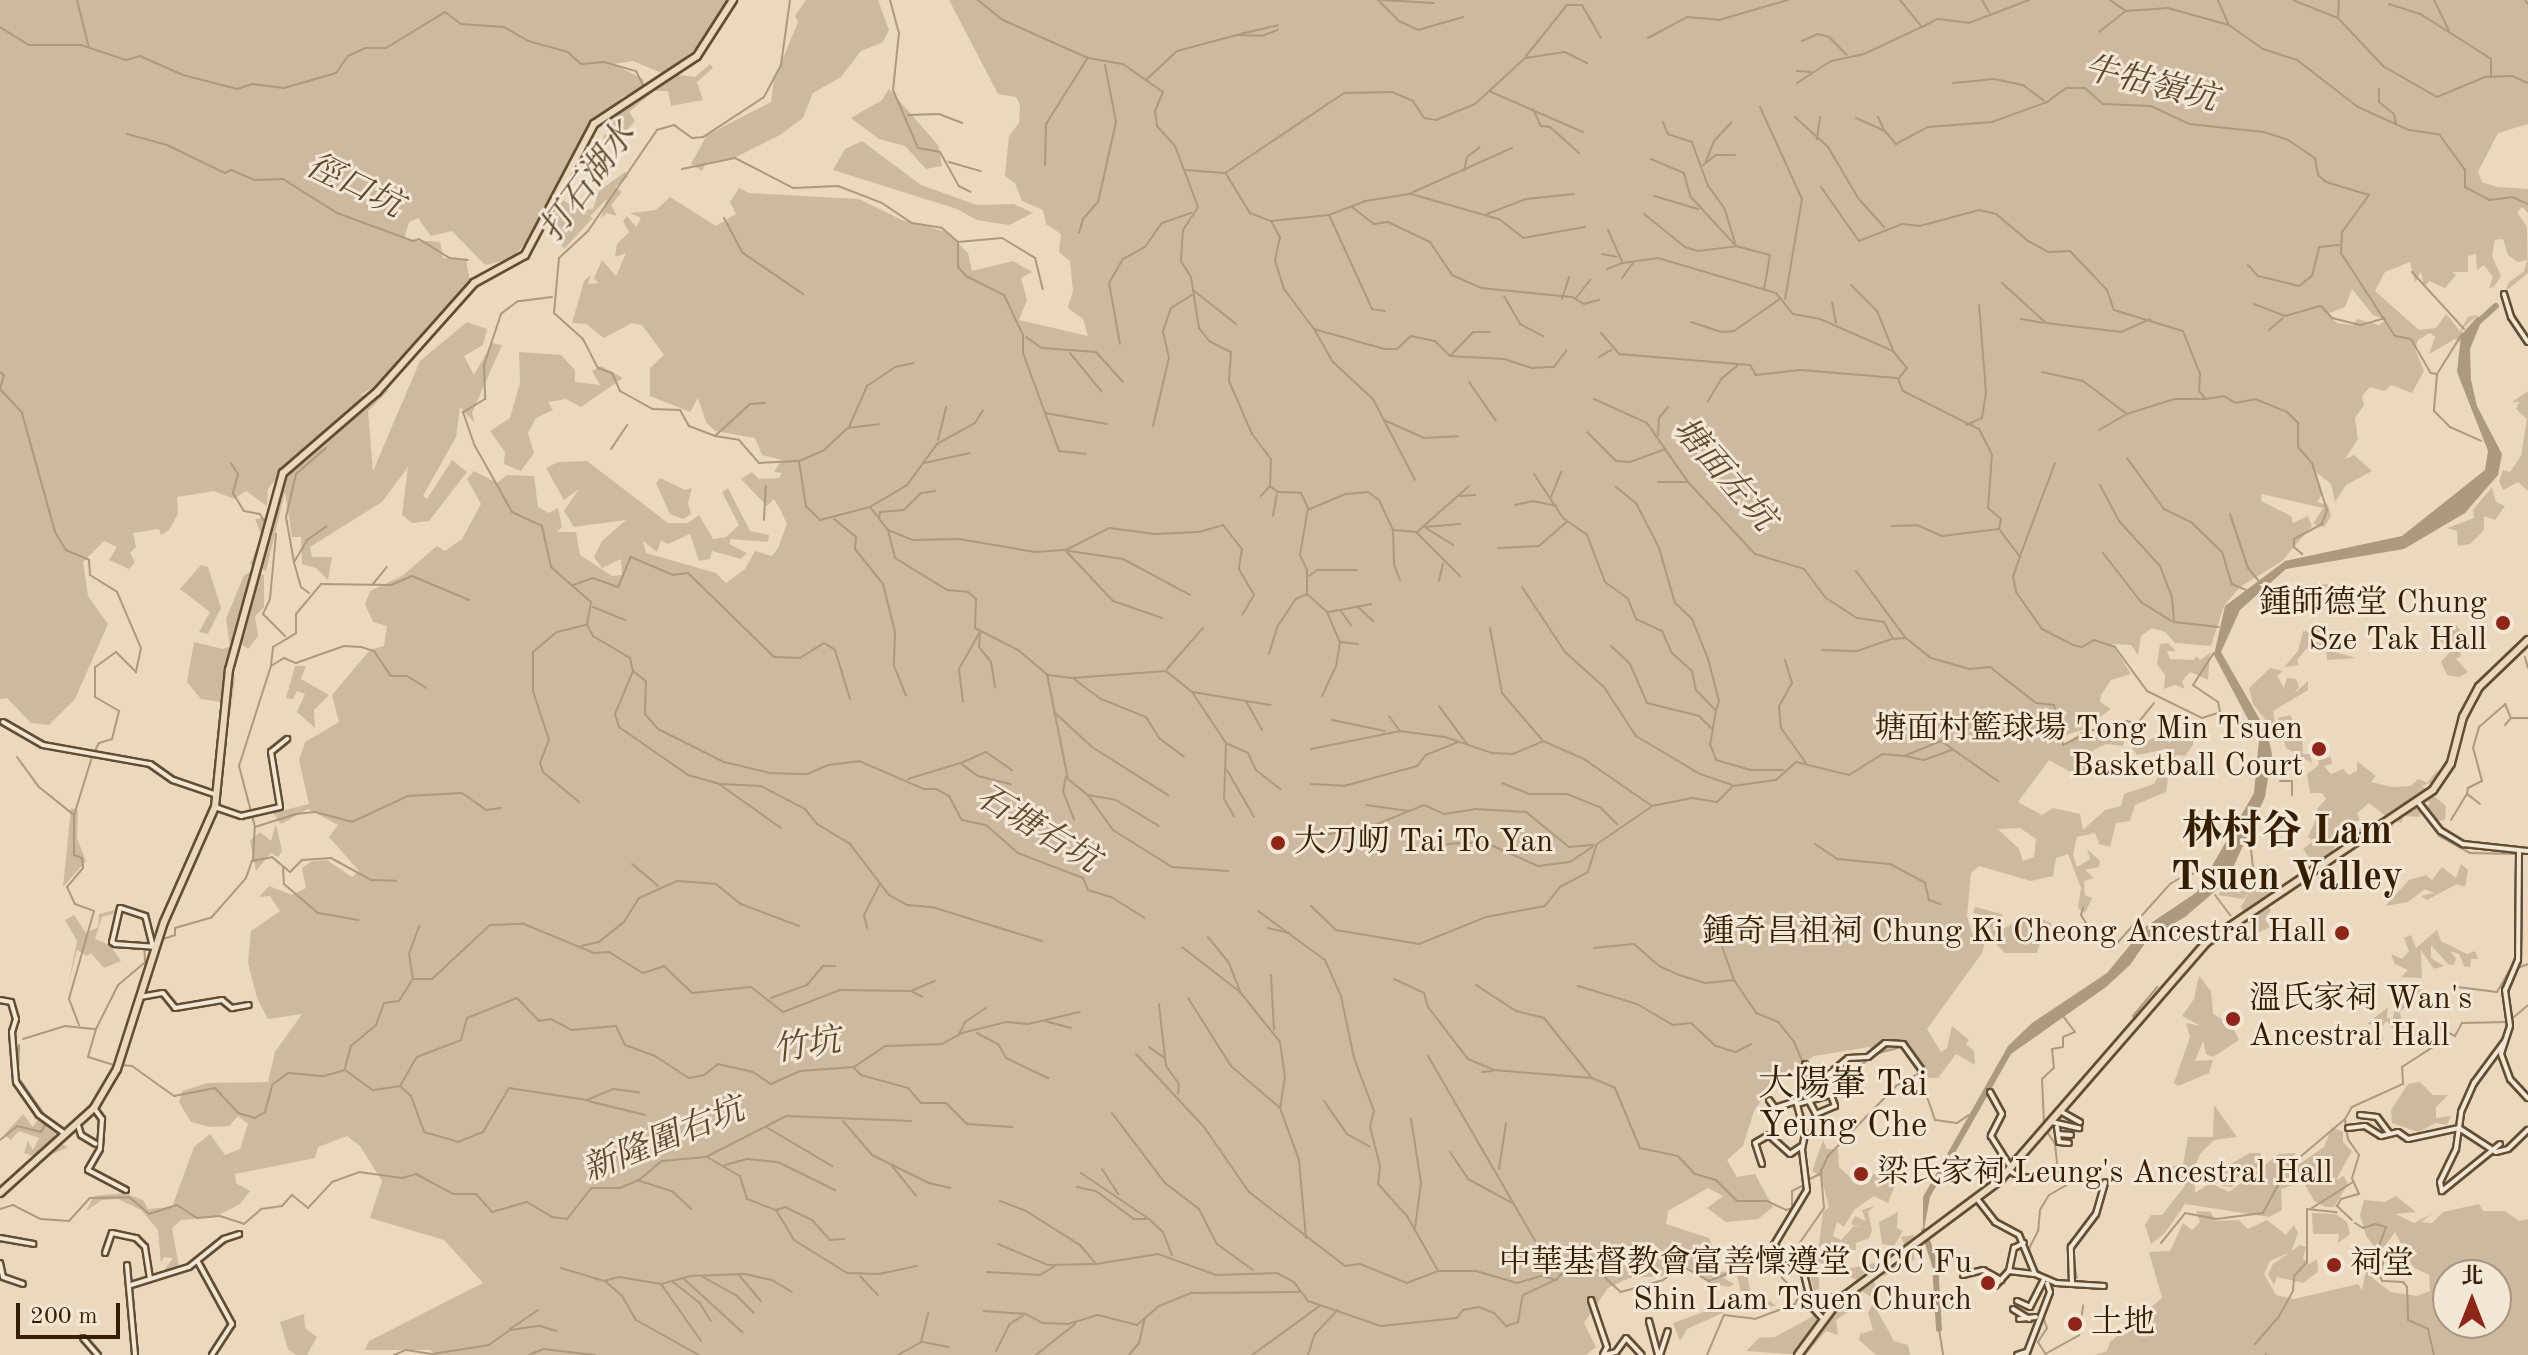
<!DOCTYPE html>
<meta charset="utf-8">
<style>
body{margin:0}
#map{position:relative;width:2528px;height:1355px;overflow:hidden;background:#ebd9bf;font-family:"Old Standard TT","Noto Serif TC",serif}
div>[style]{position:absolute}
[style*='--x']{left:calc(var(--x)*1px);top:calc(var(--y)*1px);width:calc(var(--w)*1px);rotate:calc(var(--a)*1deg)}
.green>*{inset:0;background:#ccb99f}
.water>*{inset:0;background:#ad997f}
.stream>*{height:2px;margin:-1px;padding:0 1px;transform-origin:1px;border-radius:1px;background:#ad997f}
.river>*{height:6px;margin:-3px;padding:0 3px;transform-origin:3px;border-radius:3px;background:#ad997f}
.roads{filter:drop-shadow(2px 0 #624d31) drop-shadow(-2px 0 #624d31) drop-shadow(0 2px #624d31) drop-shadow(0 -2px #624d31)}
.minor>*{height:4px;margin:-2px;padding:0 2px;transform-origin:2px;border-radius:2px;background:#f2e6d5}
.major>*{height:6px;margin:-3px;padding:0 3px;transform-origin:3px;border-radius:3px;background:#ebd9bf}
.dots>*{width:22px;height:22px;translate:-50% -50%;box-sizing:border-box;border:4px solid #f2e6d5;border-radius:50%}
span{translate:-50% -50%;white-space:nowrap;text-align:center;line-height:1.15;-webkit-text-stroke:6px #f2e6d5;paint-order:stroke}
.poi-label{font-size:32px;color:#351e02}
.right{translate:-100% -50%;text-align:right}
.left{translate:0 -50%;text-align:left}
.water-label{font-size:34px;color:#5f492e;font-style:italic}
.quarter-label{font-size:36px;color:#351e02}
.district-label{font-size:40px;color:#351e02;font-weight:700}
.north{position:absolute;left:2432px;top:1259px;width:80px;height:80px;box-sizing:border-box;background:#f2e6d5;border:2px solid #a69681;border-radius:50%;rotate:0deg;font-size:22px;font-weight:700;line-height:32px;text-align:center;color:#351e02}
.north::after{content:'';display:block;margin:auto;width:28px;height:36px;background:#8f2418;clip-path:polygon(50% 0,100% 100%,50% 72%,0 100%)}
.scale{position:absolute;left:16px;top:1303px;width:104px;height:36px;box-sizing:border-box;border:4px solid #351e02;border-top:0;padding-left:10px;font-size:24px;line-height:28px;white-space:nowrap;color:#351e02;-webkit-text-stroke:6px #f2e6d5;paint-order:stroke}
</style>
<div id="map">
<div class="green">
<div style="clip-path:polygon(0 0,729px 0,710px 37px,664px 74px,633px 61px,613px 64px,643px 79px,644px 87px,618px 99px,642px 95px,655px 76px,669px 82px,672px 74px,695px 77px,710px 64px,713px 68px,697px 82px,703px 100px,671px 106px,668px 91px,654px 91px,629px 112px,635px 121px,626px 131px,612px 127px,609px 142px,603px 138px,615px 119px,611px 106px,596px 117px,568px 171px,572px 184px,512px 259px,485px 265px,452px 231px,431px 236px,418px 218px,409px 222px,404px 239px,440px 242px,443px 258px,466px 260px,470px 281px,389px 378px,359px 396px,389px 390px,368px 411px,373px 471px,420px 361px,467px 322px,487px 329px,483px 345px,464px 356px,474px 375px,492px 343px,502px 345px,472px 413px,475px 423px,460px 407px,456px 437px,423px 496px,427px 499px,452px 460px,467px 472px,429px 521px,412px 523px,402px 515px,408px 467px,382px 502px,310px 547px,312px 557px,332px 557px,328px 580px,316px 568px,302px 564px,301px 537px,292px 537px,285px 492px,266px 571px,250px 564px,262px 536px,255px 519px,273px 517px,279px 484px,297px 452px,268px 489px,267px 506px,246px 491px,234px 499px,214px 491px,177px 497px,178px 514px,169px 530px,161px 535px,159px 529px,133px 533px,136px 547px,130px 553px,135px 562px,129px 569px,109px 560px,117px 547px,104px 541px,83px 562px,88px 596px,108px 624px,75px 699px,49px 725px,31px 723px,7px 698px,0 699px)"></div>
<div style="clip-path:polygon(806px 0,878px 0,889px 30px,883px 42px,861px 51px,841px 77px,813px 93px,803px 118px,780px 135px,736px 157px,706px 163px,702px 171px,691px 164px,707px 135px,771px 102px,774px 80px,798px 22px,795px 16px)"></div>
<div style="clip-path:polygon(evenodd,949px 0,2528px 0,2528px 124px,2498px 133px,2478px 172px,2482px 182px,2497px 187px,2528px 189px,2528px 213px,2522px 207px,2517px 212px,2527px 227px,2528px 273px,2506px 291px,2508px 283px,2524px 271px,2527px 260px,2518px 262px,2508px 255px,2503px 239px,2495px 240px,2492px 256px,2501px 276px,2494px 287px,2489px 288px,2493px 277px,2484px 265px,2477px 270px,2476px 254px,2468px 256px,2468px 272px,2452px 272px,2456px 275px,2445px 288px,2429px 281px,2424px 286px,2421px 272px,2415px 282px,2410px 262px,2385px 272px,2375px 291px,2419px 330px,2436px 328px,2446px 314px,2460px 331px,2468px 317px,2478px 315px,2463px 328px,2460px 342px,2455px 339px,2429px 354px,2435px 337px,2430px 333px,2418px 340px,2415px 349px,2424px 371px,2412px 393px,2391px 385px,2385px 391px,2370px 387px,2362px 396px,2364px 405px,2355px 418px,2358px 439px,2345px 459px,2354px 455px,2372px 471px,2346px 485px,2335px 502px,2331px 484px,2316px 472px,2322px 494px,2317px 502px,2328px 505px,2331px 516px,2324px 527px,2313px 524px,2323px 508px,2262px 494px,2261px 501px,2291px 516px,2293px 523px,2308px 516px,2312px 526px,2282px 561px,2240px 587px,2224px 606px,2211px 646px,2175px 643px,2165px 632px,2152px 628px,2141px 636px,2138px 655px,2131px 645px,2112px 644px,2131px 674px,2111px 680px,2101px 695px,2100px 702px,2111px 709px,2082px 730px,2056px 738px,2063px 746px,2082px 732px,2096px 736px,2114px 730px,2126px 734px,2123px 746px,2106px 744px,2080px 757px,2086px 766px,2083px 779px,2049px 760px,2018px 802px,2042px 815px,2053px 808px,2080px 814px,2083px 830px,2105px 810px,2121px 806px,2124px 794px,2154px 784px,2164px 767px,2169px 770px,2166px 792px,2135px 805px,2130px 821px,2116px 823px,2110px 847px,2099px 844px,2095px 833px,2077px 837px,2073px 855px,2077px 867px,2090px 859px,2087px 849px,2100px 861px,2099px 867px,2085px 870px,2094px 878px,2084px 881px,2085px 895px,2092px 898px,2085px 913px,2078px 908px,2081px 888px,2068px 854px,2056px 858px,2053px 876px,2031px 881px,1979px 866px,1971px 873px,1967px 916px,1972px 933px,1985px 942px,1982px 953px,1927px 1029px,1941px 1052px,1947px 1048px,1952px 1026px,1969px 1040px,1966px 1044px,1974px 1051px,1975px 1065px,1956px 1054px,1938px 1078px,1929px 1078px,1902px 1041px,1881px 1054px,1869px 1047px,1814px 1056px,1773px 1083px,1754px 1111px,1743px 1146px,1727px 1160px,1737px 1177px,1755px 1174px,1773px 1207px,1758px 1219px,1726px 1222px,1707px 1208px,1723px 1196px,1708px 1188px,1668px 1211px,1666px 1224px,1709px 1238px,1715px 1253px,1696px 1255px,1696px 1261px,1720px 1272px,1747px 1270px,1751px 1298px,1761px 1306px,1770px 1301px,1776px 1306px,1727px 1311px,1687px 1329px,1680px 1341px,1673px 1323px,1742px 1298px,1737px 1275px,1722px 1277px,1734px 1284px,1730px 1287px,1710px 1284px,1683px 1264px,1678px 1266px,1683px 1273px,1677px 1276px,1673px 1269px,1662px 1276px,1629px 1278px,1608px 1288px,1584px 1323px,1596px 1347px,1586px 1355px,436px 1355px,430px 1350px,365px 1350px,369px 1341px,483px 1283px,444px 1240px,370px 1218px,382px 1181px,360px 1146px,347px 1136px,318px 1147px,315px 1158px,235px 1174px,236px 1183px,250px 1191px,240px 1204px,215px 1217px,181px 1220px,172px 1228px,179px 1267px,162px 1273px,173px 1258px,164px 1257px,161px 1263px,158px 1230px,141px 1210px,118px 1199px,102px 1200px,86px 1211px,94px 1196px,124px 1193px,143px 1200px,148px 1209px,172px 1207px,194px 1147px,210px 1134px,225px 1155px,240px 1149px,248px 1124px,238px 1116px,229px 1126px,210px 1127px,191px 1122px,179px 1102px,182px 1091px,208px 1083px,268px 1082px,275px 1052px,302px 1014px,268px 1019px,257px 998px,248px 963px,251px 931px,280px 911px,270px 896px,259px 897px,269px 886px,292px 895px,306px 888px,302px 868px,312px 861px,327px 860px,352px 877px,359px 871px,329px 837px,338px 825px,308px 809px,281px 824px,273px 813px,309px 804px,299px 760px,305px 742px,339px 722px,332px 695px,370px 650px,384px 646px,387px 626px,373px 622px,365px 604px,370px 591px,402px 576px,437px 546px,445px 551px,462px 539px,481px 504px,467px 479px,474px 471px,497px 483px,507px 475px,534px 476px,538px 507px,549px 513px,558px 508px,562px 527px,557px 532px,576px 532px,580px 555px,612px 576px,622px 575px,621px 559px,602px 568px,594px 557px,602px 541px,626px 520px,574px 527px,564px 511px,579px 489px,564px 500px,546px 468px,558px 462px,587px 461px,668px 523px,688px 523px,699px 515px,713px 539px,726px 537px,739px 525px,722px 492px,728px 488px,750px 531px,769px 535px,768px 542px,731px 539px,729px 544px,747px 553px,741px 559px,712px 551px,710px 559px,699px 561px,690px 534px,668px 544px,661px 540px,657px 552px,643px 541px,646px 553px,716px 573px,726px 583px,745px 569px,755px 551px,772px 556px,778px 548px,787px 524px,780px 509px,774px 499px,767px 506px,741px 479px,752px 472px,759px 479px,779px 478px,782px 473px,774px 472px,782px 460px,762px 455px,755px 438px,715px 431px,706px 422px,698px 398px,690px 412px,650px 396px,650px 368px,664px 355px,642px 325px,632px 323px,604px 338px,586px 324px,572px 323px,584px 281px,591px 274px,588px 284px,598px 283px,594px 278px,602px 260px,616px 276px,626px 253px,615px 257px,617px 244px,629px 232px,623px 221px,627px 216px,636px 227px,641px 218px,630px 213px,656px 210px,670px 197px,716px 226px,736px 214px,730px 202px,739px 188px,749px 193px,859px 199px,902px 220px,947px 232px,968px 253px,972px 271px,1013px 261px,1032px 272px,1021px 278px,1027px 300px,1019px 320px,1088px 336px,1083px 319px,1068px 308px,1073px 290px,1070px 261px,1059px 252px,1061px 234px,1046px 224px,1043px 210px,1022px 201px,1015px 183px,1005px 176px,1009px 136px,1019px 123px,1020px 105px,1016px 97px,998px 94px,949px 0,2352px 289px,2373px 315px,2386px 320px,2379px 325px,2357px 319px,2353px 325px,2337px 323px,2327px 314px,2345px 307px,2352px 289px,949px 0,2020px 828px,2036px 839px,2034px 857px,2023px 861px,2019px 849px,1998px 829px,2020px 828px)"></div>
<div style="clip-path:polygon(889px 89px,938px 145px,942px 166px,926px 169px,905px 146px,879px 139px,851px 118px,882px 100px)"></div>
<div style="clip-path:polygon(862px 141px,921px 185px,977px 205px,1014px 204px,1033px 213px,1009px 225px,977px 220px,957px 209px,833px 170px,845px 149px)"></div>
<div style="clip-path:polygon(625px 172px,628px 177px,615px 187px,622px 192px,611px 205px,617px 216px,607px 213px,601px 218px,607px 199px,590px 216px,574px 202px,576px 196px,586px 210px,593px 209px,599px 191px)"></div>
<div style="clip-path:polygon(563px 200px,593px 218px,564px 249px,549px 227px)"></div>
<div style="clip-path:polygon(519px 352px,561px 355px,575px 370px,575px 382px,600px 385px,592px 371px,601px 366px,623px 378px,581px 407px,566px 399px,548px 402px,553px 410px,536px 418px,528px 433px,534px 453px,521px 471px,504px 464px,505px 452px,490px 431px,510px 418px,520px 383px)"></div>
<div style="clip-path:polygon(2528px 391px,2528px 491px,2518px 482px,2503px 490px,2499px 481px,2503px 470px,2510px 472px,2521px 456px,2527px 419px,2516px 409px,2519px 402px,2512px 402px)"></div>
<div style="clip-path:polygon(660px 478px,685px 490px,692px 488px,688px 503px,691px 514px,683px 519px,670px 514px,656px 483px)"></div>
<div style="clip-path:polygon(2492px 487px,2496px 502px,2505px 506px,2495px 520px,2484px 516px,2484px 530px,2470px 544px,2458px 546px,2457px 531px,2447px 528px,2474px 518px,2473px 510px)"></div>
<div style="clip-path:polygon(201px 565px,208px 567px,221px 608px,208px 634px,199px 632px,210px 612px,180px 589px)"></div>
<div style="clip-path:polygon(253px 571px,264px 575px,264px 607px,255px 616px,258px 636px,248px 649px,237px 641px,229px 659px,235px 678px,230px 715px,221px 710px,228px 703px,201px 699px,187px 682px,194px 642px,223px 649px,230px 646px,226px 619px,244px 575px)"></div>
<div style="clip-path:polygon(2317px 584px,2342px 585px,2351px 595px,2307px 605px,2294px 597px)"></div>
<div style="clip-path:polygon(2314px 623px,2319px 623px,2320px 635px,2349px 642px,2352px 649px,2332px 647px,2335px 652px,2356px 658px,2327px 660px,2326px 648px,2312px 642px,2297px 660px,2299px 665px,2284px 667px,2298px 651px,2303px 631px,2313px 633px)"></div>
<div style="clip-path:polygon(2455px 623px,2467px 641px,2457px 637px,2461px 656px,2456px 659px,2468px 672px,2459px 677px,2447px 675px,2441px 662px,2450px 652px,2439px 639px,2446px 642px)"></div>
<div style="clip-path:polygon(2168px 643px,2176px 651px,2167px 651px,2170px 659px,2194px 660px,2196px 656px,2200px 660px,2210px 653px,2208px 680px,2190px 672px,2182px 681px,2185px 689px,2175px 685px,2164px 689px,2165px 675px,2157px 664px,2160px 644px)"></div>
<div style="clip-path:polygon(295px 666px,306px 666px,301px 679px,329px 695px,314px 710px,315px 728px,297px 712px,305px 694px,297px 691px,293px 699px,286px 698px)"></div>
<div style="clip-path:polygon(2270px 668px,2283px 671px,2277px 676px,2284px 688px,2287px 678px,2296px 679px,2299px 687px,2294px 694px,2308px 681px,2308px 690px,2273px 711px,2275px 723px,2270px 726px,2253px 704px,2249px 688px)"></div>
<div style="clip-path:polygon(2290px 715px,2302px 734px,2303px 754px,2310px 754px,2312px 763px,2286px 748px,2278px 718px)"></div>
<div style="clip-path:polygon(2187px 734px,2194px 737px,2193px 745px,2185px 756px,2176px 755px,2173px 762px,2163px 759px,2167px 749px,2137px 755px,2132px 748px,2158px 736px,2167px 741px)"></div>
<div style="clip-path:polygon(2331px 757px,2332px 764px,2324px 766px,2331px 774px,2343px 769px,2349px 775px,2357px 771px,2357px 761px,2376px 776px,2371px 782px,2392px 787px,2411px 786px,2418px 779px,2427px 783px,2438px 769px,2434px 781px,2422px 786px,2446px 806px,2445px 820px,2436px 821px,2425px 809px,2430px 803px,2421px 799px,2410px 807px,2421px 810px,2420px 817px,2403px 816px,2402px 823px,2395px 821px,2393px 827px,2386px 823px,2393px 816px,2387px 817px,2369px 803px,2357px 813px,2360px 821px,2343px 821px,2334px 830px,2380px 827px,2384px 836px,2365px 845px,2363px 835px,2352px 842px,2341px 836px,2344px 847px,2335px 846px,2331px 855px,2311px 861px,2303px 849px,2313px 841px,2308px 837px,2317px 817px,2326px 827px,2317px 809px,2326px 799px,2322px 793px,2310px 793px,2307px 774px,2319px 765px,2318px 759px)"></div>
<div style="clip-path:polygon(71px 808px,78px 810px,77px 838px,86px 861px,63px 887px)"></div>
<div style="clip-path:polygon(276px 824px,282px 851px,278px 857px,271px 853px,256px 871px,250px 841px,260px 832px,271px 841px)"></div>
<div style="clip-path:polygon(2461px 864px,2468px 870px,2465px 887px,2457px 884px,2427px 900px,2421px 896px,2434px 893px,2425px 889px,2408px 902px,2385px 906px,2409px 880px,2426px 875px,2432px 880px,2442px 867px,2456px 878px)"></div>
<div style="clip-path:polygon(2228px 884px,2239px 893px,2246px 887px,2263px 893px,2275px 884px,2283px 888px,2264px 904px,2271px 910px,2265px 919px,2270px 927px,2251px 936px,2250px 923px,2226px 921px,2245px 915px,2241px 907px,2248px 894px,2243px 899px,2218px 895px)"></div>
<div style="clip-path:polygon(1975px 907px,2002px 914px,2003px 929px,2030px 914px,2051px 923px,2051px 928px,2044px 930px,2037px 953px,2005px 953px,1995px 943px,1986px 916px,1973px 913px)"></div>
<div style="clip-path:polygon(115px 910px,117px 913px,102px 917px,95px 939px,110px 945px,121px 961px,104px 968px,91px 953px,87px 956px,77px 950px,68px 986px,77px 941px,65px 920px,74px 915px,86px 933px,98px 927px,99px 914px)"></div>
<div style="clip-path:polygon(2437px 930px,2441px 941px,2467px 954px,2475px 951px,2478px 959px,2471px 959px,2470px 967px,2464px 966px,2459px 954px,2450px 951px,2456px 959px,2454px 965px,2448px 964px,2431px 945px,2431px 958px,2444px 966px,2434px 969px,2421px 950px,2422px 978px,2401px 977px,2408px 970px,2395px 964px,2391px 954px,2402px 959px,2409px 951px,2404px 938px,2411px 935px,2416px 948px)"></div>
<div style="clip-path:polygon(2199px 976px,2211px 991px,2213px 1014px,2232px 1025px,2239px 1040px,2213px 1057px,2206px 1054px,2203px 1041px,2195px 1061px,2213px 1060px,2209px 1073px,2178px 1086px,2174px 1083px,2190px 1037px,2186px 1023px,2201px 1026px,2182px 1016px,2194px 999px)"></div>
<div style="clip-path:polygon(2409px 987px,2422px 990px,2400px 1012px,2403px 1028px,2393px 1029px,2387px 1021px,2381px 1027px,2384px 1044px,2376px 1050px,2374px 1025px,2367px 1024px,2388px 1007px,2387px 1018px,2393px 1019px,2394px 1011px,2409px 998px,2408px 993px,2398px 989px)"></div>
<div style="clip-path:polygon(2420px 1082px,2433px 1095px,2448px 1095px,2436px 1107px,2436px 1118px,2451px 1116px,2447px 1125px,2436px 1123px,2418px 1132px,2392px 1123px,2391px 1110px,2408px 1084px)"></div>
<div style="clip-path:polygon(2214px 1105px,2237px 1137px,2214px 1140px,2200px 1154px,2194px 1169px,2195px 1193px,2210px 1183px,2229px 1192px,2279px 1154px,2296px 1153px,2288px 1161px,2299px 1183px,2281px 1189px,2282px 1210px,2269px 1217px,2185px 1204px,2165px 1233px,2151px 1244px,2145px 1225px,2151px 1215px,2162px 1215px,2184px 1187px,2187px 1179px,2174px 1178px,2173px 1166px,2183px 1164px,2188px 1137px,2213px 1137px)"></div>
<div style="clip-path:polygon(23px 1114px,33px 1127px,38px 1119px,59px 1130px,54px 1135px,57px 1142px,68px 1147px,42px 1159px,24px 1153px,28px 1141px,33px 1150px,39px 1138px,19px 1131px,11px 1140px,4px 1135px)"></div>
<div style="clip-path:polygon(2332px 1127px,2343px 1132px,2343px 1142px,2352px 1151px,2336px 1180px,2344px 1176px,2348px 1184px,2334px 1207px,2326px 1207px,2314px 1201px,2295px 1167px,2324px 1147px)"></div>
<div style="clip-path:polygon(1823px 1140px,1827px 1149px,1838px 1149px,1839px 1167px,1851px 1178px,1865px 1180px,1884px 1168px,1896px 1182px,1888px 1203px,1874px 1196px,1854px 1210px,1844px 1227px,1837px 1222px,1833px 1236px,1841px 1240px,1854px 1226px,1863px 1228px,1851px 1224px,1855px 1216px,1866px 1221px,1862px 1210px,1874px 1206px,1868px 1212px,1872px 1230px,1869px 1238px,1856px 1243px,1856px 1250px,1823px 1249px,1821px 1257px,1837px 1260px,1819px 1265px,1819px 1289px,1814px 1291px,1807px 1264px,1818px 1253px,1823px 1212px,1829px 1207px,1821px 1177px,1812px 1171px)"></div>
<div style="clip-path:polygon(2250px 1153px,2261px 1153px,2261px 1166px,2246px 1175px,2244px 1168px,2232px 1187px,2223px 1186px,2218px 1181px,2227px 1166px)"></div>
<div style="clip-path:polygon(evenodd,2396px 1196px,2416px 1212px,2396px 1214px,2414px 1223px,2433px 1213px,2421px 1222px,2432px 1223px,2443px 1212px,2479px 1204px,2483px 1211px,2505px 1211px,2519px 1221px,2528px 1219px,2528px 1355px,2095px 1355px,2107px 1351px,2110px 1342px,2162px 1298px,2149px 1252px,2170px 1251px,2183px 1223px,2192px 1230px,2200px 1222px,2196px 1211px,2211px 1212px,2215px 1221px,2239px 1220px,2248px 1229px,2267px 1220px,2286px 1235px,2294px 1225px,2298px 1233px,2291px 1252px,2270px 1261px,2264px 1274px,2276px 1295px,2294px 1299px,2358px 1284px,2362px 1290px,2367px 1266px,2375px 1280px,2391px 1292px,2417px 1296px,2430px 1291px,2429px 1275px,2413px 1267px,2395px 1232px,2380px 1253px,2366px 1236px,2360px 1215px,2364px 1200px,2385px 1202px,2396px 1196px,2496px 1275px,2496px 1323px,2448px 1323px,2448px 1275px,2496px 1275px)"></div>
<div style="clip-path:polygon(1898px 1212px,1897px 1228px,1903px 1231px,1894px 1246px,1905px 1246px,1901px 1237px,1914px 1235px,1914px 1260px,1883px 1277px,1887px 1267px,1879px 1259px,1893px 1246px,1882px 1244px,1879px 1222px)"></div>
<div style="clip-path:polygon(2312px 1213px,2336px 1214px,2347px 1222px,2350px 1234px,2338px 1243px,2339px 1234px,2313px 1234px)"></div>
<div style="clip-path:polygon(2300px 1245px,2306px 1247px,2303px 1258px,2309px 1264px,2317px 1259px,2318px 1272px,2303px 1283px,2277px 1277px,2274px 1285px,2268px 1274px,2273px 1264px)"></div>
<div style="clip-path:polygon(1878px 1262px,1882px 1264px,1873px 1270px,1877px 1301px,1862px 1291px,1855px 1307px,1836px 1320px,1838px 1335px,1826px 1331px,1806px 1355px,1746px 1351px,1759px 1338px,1775px 1337px,1817px 1314px,1815px 1302px,1822px 1299px,1826px 1307px,1833px 1300px,1827px 1290px,1839px 1297px,1857px 1280px,1845px 1275px,1848px 1269px)"></div>
<div style="clip-path:polygon(1873px 1303px,1894px 1341px,1908px 1345px,1910px 1355px,1876px 1355px,1859px 1340px,1860px 1334px,1873px 1330px,1868px 1313px)"></div>
<div style="clip-path:polygon(304px 1314px,305px 1328px,317px 1337px,307px 1355px,296px 1355px,288px 1349px,280px 1322px)"></div>
</div>
<div class="water">
<div style="clip-path:polygon(2478px 316px,2481px 322px,2470px 349px,2471px 380px,2477px 406px,2502px 454px,2498px 475px,2465px 513px,2404px 549px,2286px 569px,2240px 610px,2221px 652px,2267px 732px,2272px 754px,2265px 797px,2227px 881px,2185px 917px,2148px 939px,2130px 965px,2106px 987px,2011px 1054px,1930px 1197px,1923px 1235px,1923px 1197px,2008px 1046px,2032px 1023px,2107px 973px,2145px 927px,2197px 892px,2254px 793px,2259px 740px,2214px 655px,2225px 606px,2285px 561px,2402px 536px,2485px 470px,2488px 451px,2457px 372px,2461px 335px)"></div>
</div>
<div class="stream">
<div style="--x:77;--y:0;--w:49;--a:76"></div>
<div style="--x:790;--y:0;--w:66;--a:97.9"></div>
<div style="--x:781;--y:65;--w:36;--a:118"></div>
<div style="--x:764;--y:97;--w:73;--a:146.7"></div>
<div style="--x:703;--y:137;--w:11;--a:175"></div>
<div style="--x:692;--y:138;--w:22;--a:-144"></div>
<div style="--x:674;--y:125;--w:18;--a:164"></div>
<div style="--x:657;--y:130;--w:122;--a:124.3"></div>
<div style="--x:588;--y:231;--w:40;--a:137"></div>
<div style="--x:559;--y:258;--w:55;--a:95.2"></div>
<div style="--x:554;--y:313;--w:39;--a:42"></div>
<div style="--x:583;--y:339;--w:33;--a:63"></div>
<div style="--x:598;--y:368;--w:15;--a:20"></div>
<div style="--x:612;--y:373;--w:20;--a:66"></div>
<div style="--x:620;--y:391;--w:37;--a:29"></div>
<div style="--x:652;--y:409;--w:28;--a:2"></div>
<div style="--x:680;--y:410;--w:18;--a:61"></div>
<div style="--x:689;--y:426;--w:28;--a:21"></div>
<div style="--x:715;--y:436;--w:24;--a:9"></div>
<div style="--x:739;--y:440;--w:30;--a:49"></div>
<div style="--x:759;--y:463;--w:40;--a:-2.9"></div>
<div style="--x:799;--y:461;--w:26;--a:-23"></div>
<div style="--x:823;--y:451;--w:34;--a:-43"></div>
<div style="--x:848;--y:428;--w:31;--a:-7"></div>
<div style="--x:890;--y:0;--w:34;--a:75"></div>
<div style="--x:899;--y:33;--w:57;--a:96"></div>
<div style="--x:893;--y:90;--w:63;--a:66.7"></div>
<div style="--x:918;--y:148;--w:22;--a:10"></div>
<div style="--x:940;--y:152;--w:39;--a:61"></div>
<div style="--x:959;--y:186;--w:13;--a:27"></div>
<div style="--x:978;--y:0;--w:32;--a:39"></div>
<div style="--x:1003;--y:20;--w:93;--a:24.1"></div>
<div style="--x:1088;--y:58;--w:36;--a:10"></div>
<div style="--x:1123;--y:64;--w:49;--a:35"></div>
<div style="--x:1163;--y:92;--w:21;--a:113"></div>
<div style="--x:1155;--y:111;--w:15;--a:82"></div>
<div style="--x:1157;--y:126;--w:27;--a:48"></div>
<div style="--x:1175;--y:146;--w:65;--a:69.3"></div>
<div style="--x:1198;--y:207;--w:27;--a:123"></div>
<div style="--x:1183;--y:230;--w:31;--a:94"></div>
<div style="--x:1181;--y:261;--w:19;--a:58"></div>
<div style="--x:1191;--y:277;--w:52;--a:81.1"></div>
<div style="--x:1199;--y:328;--w:16;--a:52"></div>
<div style="--x:1209;--y:341;--w:25;--a:27"></div>
<div style="--x:1231;--y:352;--w:29;--a:94"></div>
<div style="--x:1229;--y:381;--w:58;--a:66.5"></div>
<div style="--x:1252;--y:434;--w:31;--a:53"></div>
<div style="--x:1271;--y:459;--w:27;--a:92"></div>
<div style="--x:1270;--y:486;--w:10;--a:37"></div>
<div style="--x:1278;--y:492;--w:23;--a:2"></div>
<div style="--x:1301;--y:493;--w:17;--a:65"></div>
<div style="--x:1308;--y:508;--w:48;--a:99.7"></div>
<div style="--x:1300;--y:555;--w:17;--a:65"></div>
<div style="--x:1307;--y:570;--w:24;--a:90"></div>
<div style="--x:1307;--y:594;--w:27;--a:42"></div>
<div style="--x:1327;--y:612;--w:33;--a:67"></div>
<div style="--x:1340;--y:642;--w:24;--a:99"></div>
<div style="--x:1336;--y:666;--w:33;--a:115"></div>
<div style="--x:1378;--y:0;--w:30;--a:45"></div>
<div style="--x:1399;--y:21;--w:21;--a:25"></div>
<div style="--x:1418;--y:30;--w:47;--a:-16.1"></div>
<div style="--x:1382;--y:0;--w:52;--a:3.3"></div>
<div style="--x:1900;--y:0;--w:35;--a:51"></div>
<div style="--x:1922;--y:27;--w:18;--a:-27"></div>
<div style="--x:1938;--y:19;--w:31;--a:7"></div>
<div style="--x:1969;--y:23;--w:64;--a:-21"></div>
<div style="--x:1982;--y:0;--w:14;--a:60"></div>
<div style="--x:2110;--y:0;--w:19;--a:35"></div>
<div style="--x:2126;--y:11;--w:42;--a:-4.1"></div>
<div style="--x:2168;--y:8;--w:63;--a:15.6"></div>
<div style="--x:2229;--y:25;--w:42;--a:35.2"></div>
<div style="--x:2263;--y:49;--w:36;--a:18"></div>
<div style="--x:2297;--y:60;--w:77;--a:37.6"></div>
<div style="--x:2358;--y:107;--w:56;--a:24.3"></div>
<div style="--x:2409;--y:130;--w:30;--a:8"></div>
<div style="--x:2439;--y:134;--w:44;--a:54.2"></div>
<div style="--x:2465;--y:170;--w:17;--a:90"></div>
<div style="--x:2465;--y:187;--w:27;--a:28"></div>
<div style="--x:2489;--y:200;--w:23;--a:-7"></div>
<div style="--x:2512;--y:197;--w:17;--a:24"></div>
<div style="--x:2218;--y:0;--w:26;--a:67"></div>
<div style="--x:2293;--y:0;--w:48;--a:21.8"></div>
<div style="--x:2338;--y:18;--w:66;--a:46.8"></div>
<div style="--x:2383;--y:66;--w:62;--a:29.9"></div>
<div style="--x:2437;--y:97;--w:52;--a:-22.6"></div>
<div style="--x:2485;--y:77;--w:27;--a:-2"></div>
<div style="--x:2512;--y:76;--w:17;--a:24"></div>
<div style="--x:2434;--y:0;--w:34;--a:64"></div>
<div style="--x:2525;--y:0;--w:5;--a:53"></div>
<div style="--x:2389;--y:4;--w:35;--a:18"></div>
<div style="--x:2422;--y:15;--w:75;--a:32.4"></div>
<div style="--x:2485;--y:55;--w:7;--a:34"></div>
<div style="--x:2491;--y:59;--w:16;--a:90"></div>
<div style="--x:2338;--y:18;--w:18;--a:-87"></div>
<div style="--x:0;--y:27;--w:34;--a:32"></div>
<div style="--x:29;--y:45;--w:52;--a:0"></div>
<div style="--x:81;--y:45;--w:47;--a:18.4"></div>
<div style="--x:126;--y:60;--w:15;--a:-16"></div>
<div style="--x:140;--y:56;--w:47;--a:23.8"></div>
<div style="--x:183;--y:75;--w:56;--a:14.5"></div>
<div style="--x:237;--y:89;--w:16;--a:-18"></div>
<div style="--x:252;--y:84;--w:32;--a:7"></div>
<div style="--x:284;--y:88;--w:54;--a:-16.1"></div>
<div style="--x:336;--y:73;--w:21;--a:-55"></div>
<div style="--x:348;--y:56;--w:19;--a:-25"></div>
<div style="--x:365;--y:48;--w:21;--a:0"></div>
<div style="--x:386;--y:48;--w:69;--a:-31.4"></div>
<div style="--x:445;--y:12;--w:20;--a:37"></div>
<div style="--x:461;--y:24;--w:43;--a:4"></div>
<div style="--x:504;--y:27;--w:28;--a:30"></div>
<div style="--x:528;--y:41;--w:41;--a:15.4"></div>
<div style="--x:568;--y:52;--w:18;--a:43"></div>
<div style="--x:581;--y:64;--w:23;--a:-5"></div>
<div style="--x:604;--y:62;--w:33;--a:16"></div>
<div style="--x:636;--y:71;--w:18;--a:63"></div>
<div style="--x:2099;--y:32;--w:34;--a:-38"></div>
<div style="--x:1240;--y:34;--w:39;--a:-13"></div>
<div style="--x:1648;--y:38;--w:44;--a:-28.3"></div>
<div style="--x:1687;--y:17;--w:32;--a:5"></div>
<div style="--x:1719;--y:20;--w:72;--a:-16.2"></div>
<div style="--x:1802;--y:41;--w:17;--a:-24"></div>
<div style="--x:1818;--y:34;--w:11;--a:15"></div>
<div style="--x:1829;--y:37;--w:25;--a:45"></div>
<div style="--x:1526;--y:56;--w:65;--a:-51.2"></div>
<div style="--x:1567;--y:5;--w:15;--a:0"></div>
<div style="--x:1582;--y:5;--w:38;--a:60"></div>
<div style="--x:1797;--y:71;--w:14;--a:4"></div>
<div style="--x:1146;--y:80;--w:42;--a:-43.1"></div>
<div style="--x:1177;--y:51;--w:62;--a:-14.9"></div>
<div style="--x:1237;--y:35;--w:25;--a:2"></div>
<div style="--x:1262;--y:36;--w:17;--a:-21"></div>
<div style="--x:1797;--y:83;--w:40;--a:-32.9"></div>
<div style="--x:1831;--y:61;--w:34;--a:-12"></div>
<div style="--x:1864;--y:54;--w:64;--a:-25"></div>
<div style="--x:1953;--y:83;--w:41;--a:-5.6"></div>
<div style="--x:1994;--y:79;--w:30;--a:12"></div>
<div style="--x:2023;--y:85;--w:26;--a:37"></div>
<div style="--x:2379;--y:89;--w:13;--a:90"></div>
<div style="--x:2379;--y:102;--w:19;--a:39"></div>
<div style="--x:2394;--y:114;--w:10;--a:79"></div>
<div style="--x:1489;--y:91;--w:103;--a:23.6"></div>
<div style="--x:1760;--y:107;--w:101;--a:65.5"></div>
<div style="--x:1802;--y:199;--w:101;--a:99.6"></div>
<div style="--x:1533;--y:109;--w:19;--a:65"></div>
<div style="--x:1541;--y:126;--w:9;--a:6"></div>
<div style="--x:1550;--y:127;--w:39;--a:42"></div>
<div style="--x:908;--y:115;--w:31;--a:-2"></div>
<div style="--x:939;--y:114;--w:25;--a:21"></div>
<div style="--x:1795;--y:117;--w:45;--a:42.3"></div>
<div style="--x:1828;--y:147;--w:59;--a:59.5"></div>
<div style="--x:1858;--y:198;--w:39;--a:48"></div>
<div style="--x:1878;--y:117;--w:14;--a:65"></div>
<div style="--x:1856;--y:118;--w:32;--a:24"></div>
<div style="--x:1885;--y:131;--w:17;--a:50"></div>
<div style="--x:1896;--y:144;--w:36;--a:-28"></div>
<div style="--x:1928;--y:127;--w:64;--a:-4.5"></div>
<div style="--x:1992;--y:122;--w:59;--a:-20"></div>
<div style="--x:2047;--y:102;--w:24;--a:-36"></div>
<div style="--x:2066;--y:88;--w:19;--a:0"></div>
<div style="--x:2085;--y:88;--w:24;--a:42"></div>
<div style="--x:2103;--y:104;--w:48;--a:2.4"></div>
<div style="--x:2151;--y:106;--w:42;--a:25.3"></div>
<div style="--x:2189;--y:124;--w:75;--a:6.1"></div>
<div style="--x:2264;--y:132;--w:25;--a:18"></div>
<div style="--x:2288;--y:140;--w:32;--a:34"></div>
<div style="--x:2315;--y:158;--w:17;--a:80"></div>
<div style="--x:2318;--y:175;--w:11;--a:41"></div>
<div style="--x:2326;--y:182;--w:45;--a:16.8"></div>
<div style="--x:2369;--y:195;--w:46;--a:126.1"></div>
<div style="--x:2342;--y:232;--w:21;--a:93"></div>
<div style="--x:2341;--y:253;--w:99;--a:57"></div>
<div style="--x:2395;--y:336;--w:16;--a:11"></div>
<div style="--x:2411;--y:339;--w:39;--a:60"></div>
<div style="--x:2431;--y:373;--w:6;--a:9"></div>
<div style="--x:2437;--y:374;--w:47;--a:-58"></div>
<div style="--x:127;--y:134;--w:41;--a:15.4"></div>
<div style="--x:167;--y:145;--w:64;--a:25.8"></div>
<div style="--x:225;--y:173;--w:7;--a:-27"></div>
<div style="--x:231;--y:170;--w:26;--a:23"></div>
<div style="--x:255;--y:180;--w:28;--a:-2"></div>
<div style="--x:283;--y:179;--w:64;--a:32.2"></div>
<div style="--x:337;--y:213;--w:81;--a:20.2"></div>
<div style="--x:413;--y:241;--w:6;--a:-18"></div>
<div style="--x:419;--y:239;--w:36;--a:32"></div>
<div style="--x:450;--y:258;--w:18;--a:6"></div>
<div style="--x:1817;--y:139;--w:22;--a:-82"></div>
<div style="--x:1651;--y:159;--w:36;--a:23"></div>
<div style="--x:1684;--y:173;--w:24;--a:75"></div>
<div style="--x:1690;--y:196;--w:68;--a:47.4"></div>
<div style="--x:1736;--y:246;--w:35;--a:15"></div>
<div style="--x:1770;--y:255;--w:35;--a:100"></div>
<div style="--x:1706;--y:161;--w:22;--a:-68"></div>
<div style="--x:1714;--y:141;--w:26;--a:-47"></div>
<div style="--x:949;--y:162;--w:33;--a:16"></div>
<div style="--x:1045;--y:165;--w:41;--a:-88.6"></div>
<div style="--x:1046;--y:124;--w:77;--a:-57.8"></div>
<div style="--x:1703;--y:165;--w:16;--a:-38"></div>
<div style="--x:1716;--y:155;--w:19;--a:0"></div>
<div style="--x:682;--y:169;--w:54;--a:-11.7"></div>
<div style="--x:735;--y:158;--w:65;--a:27.3"></div>
<div style="--x:793;--y:188;--w:45;--a:-2.5"></div>
<div style="--x:838;--y:186;--w:47;--a:21.1"></div>
<div style="--x:882;--y:203;--w:36;--a:34"></div>
<div style="--x:912;--y:223;--w:30;--a:9"></div>
<div style="--x:942;--y:228;--w:21;--a:41"></div>
<div style="--x:958;--y:242;--w:25;--a:90"></div>
<div style="--x:958;--y:267;--w:12;--a:48"></div>
<div style="--x:966;--y:276;--w:42;--a:26.6"></div>
<div style="--x:1004;--y:295;--w:44;--a:64.6"></div>
<div style="--x:1023;--y:335;--w:18;--a:90"></div>
<div style="--x:1023;--y:353;--w:104;--a:69.8"></div>
<div style="--x:1059;--y:451;--w:27;--a:6"></div>
<div style="--x:1185;--y:170;--w:40;--a:4.3"></div>
<div style="--x:1225;--y:173;--w:143;--a:-33.9"></div>
<div style="--x:1344;--y:93;--w:48;--a:-1.2"></div>
<div style="--x:1392;--y:92;--w:23;--a:23"></div>
<div style="--x:1413;--y:101;--w:20;--a:57"></div>
<div style="--x:1424;--y:118;--w:12;--a:9"></div>
<div style="--x:1436;--y:120;--w:42;--a:-22.3"></div>
<div style="--x:1475;--y:104;--w:68;--a:-42.6"></div>
<div style="--x:1525;--y:58;--w:40;--a:-8.5"></div>
<div style="--x:1565;--y:52;--w:25;--a:27"></div>
<div style="--x:1464;--y:171;--w:14;--a:-78"></div>
<div style="--x:1467;--y:157;--w:16;--a:-38"></div>
<div style="--x:1226;--y:174;--w:46;--a:58.4"></div>
<div style="--x:1250;--y:213;--w:22;--a:21"></div>
<div style="--x:1271;--y:221;--w:58;--a:-5.9"></div>
<div style="--x:1329;--y:215;--w:39;--a:-21"></div>
<div style="--x:1365;--y:201;--w:45;--a:-9"></div>
<div style="--x:1409;--y:194;--w:113;--a:-24.1"></div>
<div style="--x:1821;--y:187;--w:66;--a:54.9"></div>
<div style="--x:1859;--y:241;--w:46;--a:-21.6"></div>
<div style="--x:1902;--y:224;--w:18;--a:6"></div>
<div style="--x:1920;--y:226;--w:61;--a:-15.2"></div>
<div style="--x:1979;--y:210;--w:17;--a:13"></div>
<div style="--x:1996;--y:214;--w:42;--a:40.2"></div>
<div style="--x:2028;--y:241;--w:24;--a:28"></div>
<div style="--x:2049;--y:252;--w:21;--a:-3"></div>
<div style="--x:2070;--y:251;--w:54;--a:46.5"></div>
<div style="--x:2107;--y:290;--w:21;--a:71"></div>
<div style="--x:2114;--y:310;--w:72;--a:16.9"></div>
<div style="--x:2183;--y:331;--w:46;--a:68.4"></div>
<div style="--x:2200;--y:374;--w:17;--a:93"></div>
<div style="--x:2199;--y:391;--w:11;--a:49"></div>
<div style="--x:2206;--y:399;--w:18;--a:-9"></div>
<div style="--x:2224;--y:396;--w:13;--a:32"></div>
<div style="--x:2235;--y:403;--w:20;--a:-11"></div>
<div style="--x:2255;--y:399;--w:35;--a:22"></div>
<div style="--x:2287;--y:412;--w:16;--a:45"></div>
<div style="--x:2298;--y:423;--w:24;--a:90"></div>
<div style="--x:2298;--y:447;--w:21;--a:49"></div>
<div style="--x:2312;--y:463;--w:49;--a:72.3"></div>
<div style="--x:2327;--y:510;--w:15;--a:110"></div>
<div style="--x:2322;--y:524;--w:32;--a:152"></div>
<div style="--x:2294;--y:539;--w:8;--a:90"></div>
<div style="--x:2294;--y:547;--w:11;--a:41"></div>
<div style="--x:1411;--y:194;--w:91;--a:15.9"></div>
<div style="--x:1499;--y:219;--w:31;--a:38"></div>
<div style="--x:1523;--y:238;--w:63;--a:-10.1"></div>
<div style="--x:1654;--y:196;--w:46;--a:16.5"></div>
<div style="--x:1352;--y:207;--w:28;--a:38"></div>
<div style="--x:1374;--y:224;--w:14;--a:-8"></div>
<div style="--x:1388;--y:222;--w:47;--a:25.5"></div>
<div style="--x:1430;--y:242;--w:40;--a:56"></div>
<div style="--x:1452;--y:275;--w:32;--a:24"></div>
<div style="--x:1481;--y:288;--w:91;--a:5.6"></div>
<div style="--x:1572;--y:297;--w:14;--a:30"></div>
<div style="--x:1584;--y:304;--w:16;--a:-15"></div>
<div style="--x:1487;--y:214;--w:42;--a:-21"></div>
<div style="--x:1526;--y:199;--w:48;--a:-5.9"></div>
<div style="--x:1644;--y:214;--w:53;--a:38.8"></div>
<div style="--x:1685;--y:247;--w:14;--a:17"></div>
<div style="--x:1698;--y:251;--w:38;--a:-7"></div>
<div style="--x:1736;--y:246;--w:39;--a:-107"></div>
<div style="--x:1725;--y:209;--w:29;--a:-126"></div>
<div style="--x:1708;--y:186;--w:47;--a:-110"></div>
<div style="--x:1692;--y:142;--w:25;--a:-162"></div>
<div style="--x:1668;--y:134;--w:13;--a:-113"></div>
<div style="--x:1329;--y:215;--w:103;--a:65.4"></div>
<div style="--x:1372;--y:309;--w:13;--a:9"></div>
<div style="--x:724;--y:218;--w:40;--a:62"></div>
<div style="--x:743;--y:253;--w:73;--a:34.3"></div>
<div style="--x:1271;--y:221;--w:18;--a:61"></div>
<div style="--x:1280;--y:237;--w:24;--a:102"></div>
<div style="--x:1275;--y:260;--w:30;--a:73"></div>
<div style="--x:1284;--y:289;--w:50;--a:53.1"></div>
<div style="--x:1314;--y:329;--w:73;--a:15.9"></div>
<div style="--x:1384;--y:349;--w:13;--a:0"></div>
<div style="--x:1397;--y:349;--w:19;--a:-43"></div>
<div style="--x:1411;--y:336;--w:25;--a:12"></div>
<div style="--x:1435;--y:341;--w:21;--a:45"></div>
<div style="--x:1450;--y:356;--w:54;--a:3.2"></div>
<div style="--x:1504;--y:359;--w:29;--a:18"></div>
<div style="--x:1532;--y:368;--w:22;--a:-3"></div>
<div style="--x:1554;--y:367;--w:21;--a:-53"></div>
<div style="--x:1608;--y:230;--w:36;--a:66"></div>
<div style="--x:1623;--y:263;--w:35;--a:-8"></div>
<div style="--x:1658;--y:258;--w:123;--a:16.5"></div>
<div style="--x:1776;--y:293;--w:27;--a:51"></div>
<div style="--x:1793;--y:314;--w:27;--a:10"></div>
<div style="--x:1820;--y:319;--w:80;--a:23.7"></div>
<div style="--x:1893;--y:351;--w:22;--a:51"></div>
<div style="--x:1907;--y:368;--w:13;--a:129"></div>
<div style="--x:1079;--y:233;--w:15;--a:-74"></div>
<div style="--x:1083;--y:219;--w:23;--a:-49"></div>
<div style="--x:1098;--y:202;--w:82;--a:-77.3"></div>
<div style="--x:1116;--y:122;--w:58;--a:-100.9"></div>
<div style="--x:958;--y:242;--w:44;--a:-5.2"></div>
<div style="--x:1002;--y:238;--w:39;--a:31"></div>
<div style="--x:1035;--y:258;--w:32;--a:76"></div>
<div style="--x:1602;--y:254;--w:15;--a:11"></div>
<div style="--x:2248;--y:265;--w:15;--a:48"></div>
<div style="--x:2258;--y:276;--w:42;--a:13.7"></div>
<div style="--x:2299;--y:286;--w:16;--a:-38"></div>
<div style="--x:2312;--y:276;--w:30;--a:-76"></div>
<div style="--x:2319;--y:247;--w:20;--a:-6"></div>
<div style="--x:1607;--y:269;--w:17;--a:-21"></div>
<div style="--x:2412;--y:272;--w:77;--a:47.6"></div>
<div style="--x:1622;--y:278;--w:19;--a:-54"></div>
<div style="--x:2002;--y:283;--w:59;--a:42.3"></div>
<div style="--x:2046;--y:323;--w:76;--a:6.8"></div>
<div style="--x:2121;--y:332;--w:32;--a:-24"></div>
<div style="--x:1851;--y:285;--w:37;--a:45"></div>
<div style="--x:1877;--y:311;--w:42;--a:67.7"></div>
<div style="--x:1193;--y:290;--w:55;--a:38.3"></div>
<div style="--x:1504;--y:296;--w:32;--a:60"></div>
<div style="--x:1520;--y:324;--w:26;--a:28"></div>
<div style="--x:552;--y:297;--w:34;--a:173"></div>
<div style="--x:518;--y:301;--w:21;--a:143"></div>
<div style="--x:501;--y:314;--w:54;--a:108.4"></div>
<div style="--x:484;--y:365;--w:34;--a:88"></div>
<div style="--x:485;--y:399;--w:26;--a:149"></div>
<div style="--x:463;--y:412;--w:36;--a:71"></div>
<div style="--x:475;--y:446;--w:76;--a:60.7"></div>
<div style="--x:512;--y:512;--w:33;--a:25"></div>
<div style="--x:542;--y:526;--w:42;--a:77.6"></div>
<div style="--x:551;--y:567;--w:53;--a:41.2"></div>
<div style="--x:591;--y:602;--w:23;--a:100"></div>
<div style="--x:587;--y:625;--w:13;--a:61"></div>
<div style="--x:593;--y:636;--w:43;--a:30.7"></div>
<div style="--x:630;--y:658;--w:13;--a:77"></div>
<div style="--x:633;--y:671;--w:47;--a:112.7"></div>
<div style="--x:615;--y:714;--w:14;--a:73"></div>
<div style="--x:619;--y:727;--w:84;--a:34.8"></div>
<div style="--x:688;--y:775;--w:32;--a:16"></div>
<div style="--x:719;--y:784;--w:76;--a:35.4"></div>
<div style="--x:1576;--y:298;--w:23;--a:-52"></div>
<div style="--x:1562;--y:299;--w:23;--a:-72"></div>
<div style="--x:1832;--y:302;--w:21;--a:79"></div>
<div style="--x:2254;--y:304;--w:33;--a:21"></div>
<div style="--x:2285;--y:316;--w:37;--a:-16"></div>
<div style="--x:2321;--y:306;--w:16;--a:47"></div>
<div style="--x:2332;--y:318;--w:30;--a:14"></div>
<div style="--x:2361;--y:325;--w:25;--a:-16"></div>
<div style="--x:2021;--y:319;--w:22;--a:10"></div>
<div style="--x:1691;--y:322;--w:33;--a:18"></div>
<div style="--x:1722;--y:332;--w:12;--a:-5"></div>
<div style="--x:1734;--y:331;--w:57;--a:-35.1"></div>
<div style="--x:2269;--y:330;--w:18;--a:-41"></div>
<div style="--x:1315;--y:331;--w:36;--a:60"></div>
<div style="--x:1333;--y:362;--w:54;--a:42.8"></div>
<div style="--x:1373;--y:399;--w:91;--a:62.6"></div>
<div style="--x:1601;--y:333;--w:28;--a:49"></div>
<div style="--x:1619;--y:354;--w:131;--a:4.8"></div>
<div style="--x:1750;--y:365;--w:12;--a:59"></div>
<div style="--x:1756;--y:375;--w:45;--a:-6.3"></div>
<div style="--x:1801;--y:370;--w:96;--a:4.8"></div>
<div style="--x:1026;--y:337;--w:19;--a:35"></div>
<div style="--x:1042;--y:348;--w:54;--a:4.2"></div>
<div style="--x:1096;--y:352;--w:40;--a:48"></div>
<div style="--x:1120;--y:344;--w:62;--a:-100.2"></div>
<div style="--x:1109;--y:283;--w:28;--a:-60"></div>
<div style="--x:1123;--y:259;--w:25;--a:-29"></div>
<div style="--x:1145;--y:247;--w:29;--a:-55"></div>
<div style="--x:1162;--y:223;--w:31;--a:-19"></div>
<div style="--x:1070;--y:353;--w:50;--a:50.6"></div>
<div style="--x:1450;--y:356;--w:33;--a:-46"></div>
<div style="--x:1473;--y:332;--w:17;--a:0"></div>
<div style="--x:1599;--y:357;--w:14;--a:-30"></div>
<div style="--x:0;--y:372;--w:5;--a:37"></div>
<div style="--x:4;--y:375;--w:15;--a:106"></div>
<div style="--x:0;--y:389;--w:33;--a:47"></div>
<div style="--x:22;--y:413;--w:123;--a:74.5"></div>
<div style="--x:55;--y:532;--w:21;--a:59"></div>
<div style="--x:66;--y:550;--w:25;--a:23"></div>
<div style="--x:89;--y:560;--w:15;--a:86"></div>
<div style="--x:90;--y:575;--w:32;--a:32"></div>
<div style="--x:117;--y:592;--w:61;--a:66.8"></div>
<div style="--x:141;--y:648;--w:25;--a:102"></div>
<div style="--x:136;--y:672;--w:28;--a:-135"></div>
<div style="--x:116;--y:652;--w:26;--a:144"></div>
<div style="--x:95;--y:667;--w:30;--a:90"></div>
<div style="--x:95;--y:697;--w:28;--a:30"></div>
<div style="--x:119;--y:711;--w:29;--a:104"></div>
<div style="--x:112;--y:739;--w:14;--a:163"></div>
<div style="--x:99;--y:743;--w:16;--a:117"></div>
<div style="--x:92;--y:757;--w:61;--a:107.2"></div>
<div style="--x:74;--y:815;--w:40;--a:90"></div>
<div style="--x:74;--y:855;--w:9;--a:21"></div>
<div style="--x:82;--y:858;--w:10;--a:84"></div>
<div style="--x:83;--y:868;--w:25;--a:130"></div>
<div style="--x:67;--y:887;--w:19;--a:65"></div>
<div style="--x:75;--y:904;--w:20;--a:20"></div>
<div style="--x:94;--y:911;--w:91;--a:105.9"></div>
<div style="--x:69;--y:999;--w:28;--a:69"></div>
<div style="--x:2042;--y:372;--w:42;--a:12.4"></div>
<div style="--x:2083;--y:381;--w:55;--a:36.9"></div>
<div style="--x:2127;--y:414;--w:49;--a:-17.7"></div>
<div style="--x:2174;--y:399;--w:32;--a:0"></div>
<div style="--x:2437;--y:375;--w:36;--a:95"></div>
<div style="--x:2434;--y:411;--w:23;--a:45"></div>
<div style="--x:2450;--y:427;--w:34;--a:24"></div>
<div style="--x:1898;--y:379;--w:13;--a:67"></div>
<div style="--x:1903;--y:391;--w:85;--a:26.6"></div>
<div style="--x:1979;--y:429;--w:29;--a:63"></div>
<div style="--x:1992;--y:455;--w:53;--a:94.3"></div>
<div style="--x:1988;--y:508;--w:17;--a:40"></div>
<div style="--x:2001;--y:519;--w:10;--a:101"></div>
<div style="--x:1999;--y:529;--w:35;--a:53"></div>
<div style="--x:2020;--y:557;--w:20;--a:110"></div>
<div style="--x:2013;--y:576;--w:16;--a:79"></div>
<div style="--x:2016;--y:592;--w:45;--a:54.9"></div>
<div style="--x:2042;--y:629;--w:35;--a:27"></div>
<div style="--x:2073;--y:645;--w:9;--a:13"></div>
<div style="--x:2082;--y:647;--w:14;--a:-30"></div>
<div style="--x:2094;--y:640;--w:22;--a:18"></div>
<div style="--x:2115;--y:647;--w:54;--a:54"></div>
<div style="--x:2147;--y:691;--w:61;--a:26.1"></div>
<div style="--x:2202;--y:718;--w:19;--a:-18"></div>
<div style="--x:2220;--y:712;--w:10;--a:-101"></div>
<div style="--x:2218;--y:702;--w:30;--a:-146"></div>
<div style="--x:2193;--y:685;--w:38;--a:-57"></div>
<div style="--x:1469;--y:382;--w:47;--a:55.3"></div>
<div style="--x:1594;--y:399;--w:58;--a:24.4"></div>
<div style="--x:1647;--y:423;--w:72;--a:55.2"></div>
<div style="--x:1688;--y:482;--w:98;--a:47.1"></div>
<div style="--x:1755;--y:554;--w:51;--a:17"></div>
<div style="--x:1804;--y:569;--w:36;--a:53"></div>
<div style="--x:1826;--y:598;--w:37;--a:33"></div>
<div style="--x:1857;--y:618;--w:27;--a:8"></div>
<div style="--x:1884;--y:622;--w:19;--a:62"></div>
<div style="--x:1893;--y:639;--w:13;--a:-4"></div>
<div style="--x:1906;--y:638;--w:32;--a:39"></div>
<div style="--x:1931;--y:658;--w:41;--a:15.8"></div>
<div style="--x:1970;--y:669;--w:20;--a:-6"></div>
<div style="--x:1990;--y:667;--w:58;--a:38"></div>
<div style="--x:2036;--y:703;--w:18;--a:6"></div>
<div style="--x:2054;--y:705;--w:41;--a:77.3"></div>
<div style="--x:2063;--y:745;--w:33;--a:-27"></div>
<div style="--x:2092;--y:730;--w:15;--a:4"></div>
<div style="--x:2107;--y:731;--w:22;--a:-27"></div>
<div style="--x:2127;--y:721;--w:10;--a:17"></div>
<div style="--x:2137;--y:724;--w:27;--a:-51"></div>
<div style="--x:1708;--y:401;--w:26;--a:-59"></div>
<div style="--x:1721;--y:379;--w:21;--a:-39"></div>
<div style="--x:1045;--y:413;--w:63;--a:10.1"></div>
<div style="--x:1384;--y:420;--w:44;--a:24.2"></div>
<div style="--x:1424;--y:438;--w:34;--a:-3"></div>
<div style="--x:1966;--y:425;--w:17;--a:-24"></div>
<div style="--x:1982;--y:418;--w:25;--a:-81"></div>
<div style="--x:1986;--y:393;--w:88;--a:-94.5"></div>
<div style="--x:1153;--y:426;--w:70;--a:-76.8"></div>
<div style="--x:1169;--y:358;--w:28;--a:-103"></div>
<div style="--x:1163;--y:331;--w:24;--a:-71"></div>
<div style="--x:1171;--y:308;--w:25;--a:-32"></div>
<div style="--x:849;--y:427;--w:45;--a:-66.3"></div>
<div style="--x:867;--y:386;--w:34;--a:-34"></div>
<div style="--x:895;--y:367;--w:19;--a:-12"></div>
<div style="--x:2099;--y:430;--w:30;--a:-30"></div>
<div style="--x:1587;--y:432;--w:41;--a:45"></div>
<div style="--x:1616;--y:461;--w:14;--a:4"></div>
<div style="--x:1630;--y:462;--w:38;--a:-20"></div>
<div style="--x:1658;--y:435;--w:17;--a:-87"></div>
<div style="--x:1659;--y:418;--w:14;--a:-51"></div>
<div style="--x:715;--y:436;--w:47;--a:-42.4"></div>
<div style="--x:750;--y:404;--w:15;--a:-4"></div>
<div style="--x:938;--y:440;--w:34;--a:-76"></div>
<div style="--x:611;--y:449;--w:29;--a:-56"></div>
<div style="--x:2127;--y:458;--w:63;--a:54"></div>
<div style="--x:2164;--y:509;--w:30;--a:26"></div>
<div style="--x:2191;--y:522;--w:43;--a:44.1"></div>
<div style="--x:2222;--y:552;--w:34;--a:73"></div>
<div style="--x:2232;--y:584;--w:15;--a:23"></div>
<div style="--x:799;--y:462;--w:45;--a:81"></div>
<div style="--x:806;--y:506;--w:20;--a:45"></div>
<div style="--x:820;--y:520;--w:52;--a:-14.6"></div>
<div style="--x:870;--y:507;--w:29;--a:52"></div>
<div style="--x:888;--y:530;--w:29;--a:76"></div>
<div style="--x:895;--y:558;--w:61;--a:31.6"></div>
<div style="--x:947;--y:590;--w:21;--a:5"></div>
<div style="--x:968;--y:592;--w:11;--a:41"></div>
<div style="--x:976;--y:599;--w:29;--a:92"></div>
<div style="--x:975;--y:628;--w:48;--a:27.1"></div>
<div style="--x:1018;--y:650;--w:38;--a:40"></div>
<div style="--x:1047;--y:674;--w:107;--a:78.7"></div>
<div style="--x:1068;--y:779;--w:26;--a:39"></div>
<div style="--x:1088;--y:795;--w:43;--a:54.5"></div>
<div style="--x:1113;--y:830;--w:70;--a:32.1"></div>
<div style="--x:1172;--y:867;--w:56;--a:4.1"></div>
<div style="--x:231;--y:463;--w:13;--a:58"></div>
<div style="--x:238;--y:474;--w:20;--a:105"></div>
<div style="--x:233;--y:493;--w:21;--a:59"></div>
<div style="--x:244;--y:511;--w:16;--a:11"></div>
<div style="--x:260;--y:514;--w:8;--a:60"></div>
<div style="--x:924;--y:463;--w:47;--a:-12.3"></div>
<div style="--x:1534;--y:474;--w:53;--a:56.6"></div>
<div style="--x:1563;--y:518;--w:29;--a:35"></div>
<div style="--x:1587;--y:535;--w:50;--a:69"></div>
<div style="--x:1605;--y:582;--w:29;--a:36"></div>
<div style="--x:1628;--y:599;--w:22;--a:68"></div>
<div style="--x:1636;--y:619;--w:29;--a:25"></div>
<div style="--x:1662;--y:631;--w:24;--a:66"></div>
<div style="--x:1672;--y:653;--w:27;--a:42"></div>
<div style="--x:1692;--y:671;--w:19;--a:78"></div>
<div style="--x:1696;--y:690;--w:29;--a:46"></div>
<div style="--x:1716;--y:711;--w:34;--a:100"></div>
<div style="--x:1710;--y:744;--w:17;--a:69"></div>
<div style="--x:1716;--y:760;--w:37;--a:16"></div>
<div style="--x:1752;--y:770;--w:31;--a:0"></div>
<div style="--x:1658;--y:482;--w:30;--a:0"></div>
<div style="--x:2100;--y:485;--w:41;--a:62.2"></div>
<div style="--x:2119;--y:521;--w:61;--a:47.7"></div>
<div style="--x:2160;--y:566;--w:34;--a:69"></div>
<div style="--x:2172;--y:598;--w:24;--a:85"></div>
<div style="--x:2174;--y:622;--w:45;--a:6.3"></div>
<div style="--x:1616;--y:487;--w:26;--a:39"></div>
<div style="--x:1636;--y:503;--w:51;--a:62.9"></div>
<div style="--x:1659;--y:548;--w:57;--a:73.8"></div>
<div style="--x:1675;--y:603;--w:23;--a:43"></div>
<div style="--x:1692;--y:619;--w:43;--a:68.2"></div>
<div style="--x:1708;--y:659;--w:43;--a:75.3"></div>
<div style="--x:1719;--y:701;--w:10;--a:107"></div>
<div style="--x:1261;--y:496;--w:13;--a:-48"></div>
<div style="--x:1460;--y:496;--w:15;--a:-4"></div>
<div style="--x:1551;--y:497;--w:27;--a:-68"></div>
<div style="--x:1515;--y:505;--w:17;--a:-13"></div>
<div style="--x:1532;--y:501;--w:25;--a:11"></div>
<div style="--x:870;--y:507;--w:43;--a:-30.7"></div>
<div style="--x:907;--y:485;--w:51;--a:-53.8"></div>
<div style="--x:937;--y:444;--w:43;--a:-28.9"></div>
<div style="--x:975;--y:423;--w:15;--a:-58"></div>
<div style="--x:1310;--y:509;--w:39;--a:-23"></div>
<div style="--x:1346;--y:494;--w:22;--a:-5"></div>
<div style="--x:1368;--y:492;--w:14;--a:36"></div>
<div style="--x:1379;--y:500;--w:33;--a:65"></div>
<div style="--x:1393;--y:530;--w:23;--a:5"></div>
<div style="--x:1416;--y:532;--w:62;--a:45"></div>
<div style="--x:2230;--y:514;--w:57;--a:71.6"></div>
<div style="--x:2248;--y:568;--w:17;--a:50"></div>
<div style="--x:1273;--y:516;--w:22;--a:-80"></div>
<div style="--x:834;--y:519;--w:28;--a:39"></div>
<div style="--x:856;--y:537;--w:12;--a:95"></div>
<div style="--x:855;--y:549;--w:45;--a:51.3"></div>
<div style="--x:883;--y:584;--w:49;--a:76"></div>
<div style="--x:895;--y:632;--w:34;--a:92"></div>
<div style="--x:894;--y:666;--w:32;--a:68"></div>
<div style="--x:879;--y:519;--w:7;--a:-82"></div>
<div style="--x:880;--y:512;--w:24;--a:-5"></div>
<div style="--x:904;--y:510;--w:24;--a:-45"></div>
<div style="--x:921;--y:493;--w:14;--a:-8"></div>
<div style="--x:764;--y:520;--w:34;--a:-87"></div>
<div style="--x:1892;--y:526;--w:25;--a:-2"></div>
<div style="--x:1917;--y:525;--w:27;--a:24"></div>
<div style="--x:1942;--y:536;--w:57;--a:-7"></div>
<div style="--x:1425;--y:527;--w:35;--a:-5"></div>
<div style="--x:1426;--y:528;--w:32;--a:32"></div>
<div style="--x:888;--y:530;--w:27;--a:22"></div>
<div style="--x:913;--y:540;--w:46;--a:-1.2"></div>
<div style="--x:959;--y:539;--w:77;--a:9.7"></div>
<div style="--x:1035;--y:552;--w:31;--a:-4"></div>
<div style="--x:1066;--y:550;--w:48;--a:-27.1"></div>
<div style="--x:1109;--y:528;--w:47;--a:7.3"></div>
<div style="--x:1156;--y:534;--w:43;--a:-2.7"></div>
<div style="--x:1199;--y:532;--w:25;--a:-16"></div>
<div style="--x:1223;--y:525;--w:31;--a:52"></div>
<div style="--x:1242;--y:549;--w:20;--a:99"></div>
<div style="--x:1239;--y:569;--w:30;--a:60"></div>
<div style="--x:1254;--y:595;--w:23;--a:121"></div>
<div style="--x:1393;--y:531;--w:34;--a:88"></div>
<div style="--x:1394;--y:565;--w:16;--a:68"></div>
<div style="--x:1417;--y:532;--w:69;--a:-41.5"></div>
<div style="--x:276;--y:534;--w:65;--a:95.3"></div>
<div style="--x:270;--y:599;--w:17;--a:115"></div>
<div style="--x:263;--y:614;--w:31;--a:45"></div>
<div style="--x:1498;--y:548;--w:41;--a:-2.8"></div>
<div style="--x:1539;--y:546;--w:37;--a:-41"></div>
<div style="--x:1066;--y:551;--w:69;--a:46.8"></div>
<div style="--x:1113;--y:601;--w:52;--a:19.1"></div>
<div style="--x:1069;--y:551;--w:55;--a:8.4"></div>
<div style="--x:1123;--y:559;--w:76;--a:28.2"></div>
<div style="--x:2103;--y:553;--w:62;--a:52.2"></div>
<div style="--x:2141;--y:602;--w:36;--a:32"></div>
<div style="--x:2020;--y:556;--w:99;--a:-69.4"></div>
<div style="--x:294;--y:562;--w:46;--a:-100.1"></div>
<div style="--x:286;--y:517;--w:44;--a:-76.9"></div>
<div style="--x:296;--y:474;--w:40;--a:-41"></div>
<div style="--x:1856;--y:571;--w:82;--a:53.4"></div>
<div style="--x:1309;--y:576;--w:10;--a:-37"></div>
<div style="--x:1317;--y:570;--w:40;--a:0"></div>
<div style="--x:1439;--y:581;--w:18;--a:-77"></div>
<div style="--x:373;--y:584;--w:22;--a:-51"></div>
<div style="--x:573;--y:585;--w:21;--a:-19"></div>
<div style="--x:593;--y:578;--w:27;--a:20"></div>
<div style="--x:618;--y:587;--w:33;--a:-67"></div>
<div style="--x:631;--y:557;--w:46;--a:23.2"></div>
<div style="--x:673;--y:575;--w:15;--a:-8"></div>
<div style="--x:688;--y:573;--w:120;--a:44.3"></div>
<div style="--x:774;--y:657;--w:26;--a:2"></div>
<div style="--x:800;--y:658;--w:28;--a:-32"></div>
<div style="--x:824;--y:643;--w:13;--a:32"></div>
<div style="--x:835;--y:650;--w:51;--a:73"></div>
<div style="--x:1522;--y:587;--w:78;--a:56.5"></div>
<div style="--x:1565;--y:652;--w:52;--a:41.9"></div>
<div style="--x:1604;--y:687;--w:59;--a:56.9"></div>
<div style="--x:1636;--y:736;--w:74;--a:30.7"></div>
<div style="--x:1700;--y:774;--w:34;--a:19"></div>
<div style="--x:309;--y:593;--w:10;--a:-143"></div>
<div style="--x:301;--y:587;--w:26;--a:-106"></div>
<div style="--x:294;--y:562;--w:26;--a:-59"></div>
<div style="--x:307;--y:540;--w:24;--a:-35"></div>
<div style="--x:1357;--y:606;--w:22;--a:43"></div>
<div style="--x:593;--y:607;--w:35;--a:22"></div>
<div style="--x:1340;--y:610;--w:19;--a:54"></div>
<div style="--x:1329;--y:612;--w:43;--a:-10.8"></div>
<div style="--x:1490;--y:628;--w:66;--a:79.5"></div>
<div style="--x:1502;--y:693;--w:63;--a:49.5"></div>
<div style="--x:980;--y:634;--w:13;--a:94"></div>
<div style="--x:979;--y:647;--w:19;--a:51"></div>
<div style="--x:991;--y:662;--w:26;--a:81"></div>
<div style="--x:1340;--y:642;--w:18;--a:6"></div>
<div style="--x:1611;--y:646;--w:26;--a:43"></div>
<div style="--x:1630;--y:664;--w:43;--a:66.4"></div>
<div style="--x:1647;--y:703;--w:54;--a:14"></div>
<div style="--x:1699;--y:716;--w:17;--a:45"></div>
<div style="--x:1822;--y:650;--w:35;--a:2"></div>
<div style="--x:1857;--y:651;--w:36;--a:-19"></div>
<div style="--x:1269;--y:654;--w:28;--a:-73"></div>
<div style="--x:1277;--y:627;--w:34;--a:-56"></div>
<div style="--x:1296;--y:599;--w:12;--a:-24"></div>
<div style="--x:2525;--y:657;--w:11;--a:75"></div>
<div style="--x:1785;--y:660;--w:24;--a:73"></div>
<div style="--x:1792;--y:683;--w:26;--a:119"></div>
<div style="--x:1779;--y:706;--w:22;--a:85"></div>
<div style="--x:1781;--y:728;--w:43;--a:54.5"></div>
<div style="--x:271;--y:666;--w:19;--a:-84"></div>
<div style="--x:273;--y:647;--w:27;--a:-31"></div>
<div style="--x:296;--y:633;--w:19;--a:-90"></div>
<div style="--x:296;--y:614;--w:39;--a:-50"></div>
<div style="--x:321;--y:584;--w:70;--a:0.8"></div>
<div style="--x:391;--y:585;--w:23;--a:-23"></div>
<div style="--x:412;--y:576;--w:62;--a:22.8"></div>
<div style="--x:1167;--y:669;--w:55;--a:-48.7"></div>
<div style="--x:633;--y:671;--w:16;--a:38"></div>
<div style="--x:646;--y:681;--w:33;--a:92"></div>
<div style="--x:645;--y:714;--w:20;--a:49"></div>
<div style="--x:658;--y:729;--w:74;--a:26.6"></div>
<div style="--x:724;--y:762;--w:47;--a:13.4"></div>
<div style="--x:770;--y:773;--w:37;--a:2"></div>
<div style="--x:807;--y:774;--w:23;--a:-23"></div>
<div style="--x:828;--y:765;--w:31;--a:-7"></div>
<div style="--x:859;--y:761;--w:71;--a:23.3"></div>
<div style="--x:924;--y:789;--w:12;--a:0"></div>
<div style="--x:936;--y:789;--w:15;--a:28"></div>
<div style="--x:949;--y:796;--w:27;--a:62"></div>
<div style="--x:962;--y:820;--w:25;--a:12"></div>
<div style="--x:986;--y:825;--w:43;--a:41.2"></div>
<div style="--x:1018;--y:853;--w:70;--a:21"></div>
<div style="--x:1083;--y:878;--w:13;--a:67"></div>
<div style="--x:1088;--y:890;--w:24;--a:17"></div>
<div style="--x:1111;--y:897;--w:39;--a:32"></div>
<div style="--x:1048;--y:675;--w:24;--a:7"></div>
<div style="--x:1072;--y:678;--w:94;--a:-4.3"></div>
<div style="--x:1166;--y:671;--w:33;--a:39"></div>
<div style="--x:1192;--y:692;--w:61;--a:56.3"></div>
<div style="--x:1074;--y:679;--w:34;--a:37"></div>
<div style="--x:1101;--y:699;--w:48;--a:21.8"></div>
<div style="--x:1146;--y:717;--w:25;--a:58"></div>
<div style="--x:1159;--y:738;--w:31;--a:37"></div>
<div style="--x:1193;--y:692;--w:54;--a:9.6"></div>
<div style="--x:1246;--y:701;--w:33;--a:61"></div>
<div style="--x:1246;--y:701;--w:25;--a:9"></div>
<div style="--x:963;--y:702;--w:33;--a:-97"></div>
<div style="--x:959;--y:669;--w:43;--a:-60.4"></div>
<div style="--x:1439;--y:706;--w:47;--a:53.6"></div>
<div style="--x:1054;--y:712;--w:52;--a:42.6"></div>
<div style="--x:1092;--y:747;--w:90;--a:32.3"></div>
<div style="--x:1976;--y:713;--w:64;--a:17.3"></div>
<div style="--x:1389;--y:716;--w:19;--a:54"></div>
<div style="--x:1332;--y:720;--w:54;--a:11.7"></div>
<div style="--x:2505;--y:725;--w:9;--a:-49"></div>
<div style="--x:1226;--y:743;--w:56;--a:92"></div>
<div style="--x:1224;--y:799;--w:20;--a:60"></div>
<div style="--x:1228;--y:744;--w:22;--a:24"></div>
<div style="--x:1248;--y:753;--w:19;--a:65"></div>
<div style="--x:1256;--y:770;--w:31;--a:38"></div>
<div style="--x:1311;--y:749;--w:91;--a:-11.4"></div>
<div style="--x:1400;--y:731;--w:45;--a:7.6"></div>
<div style="--x:1445;--y:737;--w:50;--a:18.8"></div>
<div style="--x:1492;--y:753;--w:21;--a:3"></div>
<div style="--x:1513;--y:754;--w:33;--a:-23"></div>
<div style="--x:1543;--y:741;--w:45;--a:23.7"></div>
<div style="--x:1584;--y:759;--w:83;--a:34.7"></div>
<div style="--x:1652;--y:806;--w:41;--a:-11.3"></div>
<div style="--x:1692;--y:798;--w:25;--a:9"></div>
<div style="--x:1717;--y:802;--w:23;--a:-45"></div>
<div style="--x:1733;--y:786;--w:43;--a:-7.9"></div>
<div style="--x:1776;--y:780;--w:27;--a:-42"></div>
<div style="--x:1796;--y:762;--w:55;--a:13.8"></div>
<div style="--x:1849;--y:775;--w:39;--a:-32"></div>
<div style="--x:1882;--y:754;--w:22;--a:5"></div>
<div style="--x:1904;--y:756;--w:40;--a:-22"></div>
<div style="--x:1941;--y:741;--w:70;--a:35.1"></div>
<div style="--x:1905;--y:756;--w:19;--a:12"></div>
<div style="--x:1924;--y:760;--w:30;--a:-20"></div>
<div style="--x:17;--y:757;--w:37;--a:54"></div>
<div style="--x:39;--y:787;--w:45;--a:38.7"></div>
<div style="--x:961;--y:763;--w:27;--a:-24"></div>
<div style="--x:986;--y:752;--w:32;--a:35"></div>
<div style="--x:1227;--y:770;--w:54;--a:60.1"></div>
<div style="--x:1066;--y:776;--w:15;--a:101"></div>
<div style="--x:1063;--y:791;--w:31;--a:69"></div>
<div style="--x:908;--y:779;--w:54;--a:-17.1"></div>
<div style="--x:960;--y:763;--w:22;--a:36"></div>
<div style="--x:978;--y:776;--w:34;--a:14"></div>
<div style="--x:2280;--y:781;--w:12;--a:0"></div>
<div style="--x:2292;--y:781;--w:14;--a:90"></div>
<div style="--x:1502;--y:783;--w:29;--a:22"></div>
<div style="--x:1529;--y:794;--w:38;--a:0"></div>
<div style="--x:1567;--y:794;--w:35;--a:22"></div>
<div style="--x:1600;--y:807;--w:24;--a:45"></div>
<div style="--x:720;--y:784;--w:41;--a:2.8"></div>
<div style="--x:761;--y:786;--w:50;--a:27.6"></div>
<div style="--x:805;--y:809;--w:19;--a:51"></div>
<div style="--x:817;--y:824;--w:39;--a:31"></div>
<div style="--x:850;--y:844;--w:64;--a:52.6"></div>
<div style="--x:889;--y:895;--w:21;--a:29"></div>
<div style="--x:907;--y:905;--w:25;--a:5"></div>
<div style="--x:932;--y:907;--w:115;--a:17.2"></div>
<div style="--x:1311;--y:784;--w:33;--a:3"></div>
<div style="--x:1344;--y:786;--w:76;--a:-15.3"></div>
<div style="--x:1417;--y:766;--w:14;--a:-51"></div>
<div style="--x:1426;--y:755;--w:35;--a:-22"></div>
<div style="--x:1088;--y:795;--w:28;--a:10"></div>
<div style="--x:1116;--y:800;--w:50;--a:31.2"></div>
<div style="--x:579;--y:802;--w:47;--a:-140.2"></div>
<div style="--x:543;--y:772;--w:9;--a:-108"></div>
<div style="--x:540;--y:763;--w:25;--a:-69"></div>
<div style="--x:549;--y:740;--w:52;--a:-108.1"></div>
<div style="--x:533;--y:691;--w:39;--a:-90"></div>
<div style="--x:533;--y:652;--w:31;--a:-40"></div>
<div style="--x:557;--y:632;--w:30;--a:-14"></div>
<div style="--x:2480;--y:804;--w:16;--a:-142"></div>
<div style="--x:2467;--y:794;--w:6;--a:-81"></div>
<div style="--x:2468;--y:788;--w:16;--a:-27"></div>
<div style="--x:2482;--y:781;--w:34;--a:-105"></div>
<div style="--x:2473;--y:748;--w:22;--a:-74"></div>
<div style="--x:2479;--y:727;--w:35;--a:-41"></div>
<div style="--x:2505;--y:704;--w:15;--a:67"></div>
<div style="--x:2511;--y:718;--w:17;--a:0"></div>
<div style="--x:1366;--y:805;--w:43;--a:7.9"></div>
<div style="--x:2451;--y:820;--w:29;--a:-59"></div>
<div style="--x:255;--y:827;--w:63;--a:-104.7"></div>
<div style="--x:239;--y:766;--w:105;--a:-72.3"></div>
<div style="--x:271;--y:666;--w:15;--a:-32"></div>
<div style="--x:284;--y:658;--w:13;--a:23"></div>
<div style="--x:296;--y:663;--w:51;--a:-19.5"></div>
<div style="--x:344;--y:646;--w:17;--a:3"></div>
<div style="--x:361;--y:647;--w:14;--a:17"></div>
<div style="--x:374;--y:651;--w:30;--a:56"></div>
<div style="--x:391;--y:676;--w:16;--a:0"></div>
<div style="--x:407;--y:676;--w:22;--a:32"></div>
<div style="--x:1321;--y:835;--w:44;--a:-7.8"></div>
<div style="--x:1365;--y:829;--w:64;--a:-22.1"></div>
<div style="--x:1424;--y:805;--w:22;--a:24"></div>
<div style="--x:1444;--y:814;--w:31;--a:-9"></div>
<div style="--x:1475;--y:809;--w:51;--a:3.4"></div>
<div style="--x:1526;--y:812;--w:55;--a:39.1"></div>
<div style="--x:1569;--y:847;--w:25;--a:-5"></div>
<div style="--x:2439;--y:836;--w:35;--a:29"></div>
<div style="--x:2470;--y:853;--w:46;--a:1.2"></div>
<div style="--x:1447;--y:844;--w:37;--a:-3"></div>
<div style="--x:1484;--y:842;--w:59;--a:24"></div>
<div style="--x:1538;--y:866;--w:32;--a:-7"></div>
<div style="--x:1570;--y:862;--w:27;--a:-34"></div>
<div style="--x:1597;--y:844;--w:65;--a:-34.4"></div>
<div style="--x:1815;--y:844;--w:27;--a:34"></div>
<div style="--x:1837;--y:859;--w:53;--a:5.4"></div>
<div style="--x:1890;--y:864;--w:40;--a:28"></div>
<div style="--x:1925;--y:883;--w:17;--a:77"></div>
<div style="--x:1929;--y:900;--w:12;--a:20"></div>
<div style="--x:2251;--y:849;--w:29;--a:84"></div>
<div style="--x:253;--y:860;--w:33;--a:-87"></div>
<div style="--x:255;--y:827;--w:43;--a:-17.6"></div>
<div style="--x:296;--y:814;--w:19;--a:-6"></div>
<div style="--x:315;--y:812;--w:38;--a:15"></div>
<div style="--x:352;--y:822;--w:62;--a:-24.9"></div>
<div style="--x:408;--y:796;--w:54;--a:-3.2"></div>
<div style="--x:462;--y:793;--w:29;--a:35"></div>
<div style="--x:486;--y:810;--w:15;--a:-8"></div>
<div style="--x:632;--y:864;--w:34;--a:40"></div>
<div style="--x:283;--y:867;--w:17;--a:87"></div>
<div style="--x:284;--y:884;--w:45;--a:40.5"></div>
<div style="--x:318;--y:913;--w:41;--a:9.9"></div>
<div style="--x:2215;--y:895;--w:26;--a:53"></div>
<div style="--x:1311;--y:906;--w:35;--a:44"></div>
<div style="--x:1336;--y:930;--w:84;--a:9.6"></div>
<div style="--x:1419;--y:944;--w:72;--a:-21.9"></div>
<div style="--x:1486;--y:917;--w:60;--a:-10.6"></div>
<div style="--x:1545;--y:906;--w:24;--a:-52"></div>
<div style="--x:1560;--y:887;--w:32;--a:-28"></div>
<div style="--x:1588;--y:872;--w:28;--a:-73"></div>
<div style="--x:2083;--y:908;--w:7;--a:106"></div>
<div style="--x:2081;--y:915;--w:32;--a:58"></div>
<div style="--x:2098;--y:942;--w:15;--a:32"></div>
<div style="--x:2111;--y:950;--w:89;--a:-48.2"></div>
<div style="--x:2170;--y:884;--w:17;--a:-31"></div>
<div style="--x:2185;--y:875;--w:30;--a:-9"></div>
<div style="--x:1258;--y:911;--w:83;--a:36.2"></div>
<div style="--x:1325;--y:960;--w:39;--a:66"></div>
<div style="--x:1341;--y:996;--w:63;--a:78.2"></div>
<div style="--x:1354;--y:1058;--w:57;--a:69.3"></div>
<div style="--x:1374;--y:1111;--w:16;--a:104"></div>
<div style="--x:1370;--y:1127;--w:40;--a:75.6"></div>
<div style="--x:1380;--y:1166;--w:18;--a:96"></div>
<div style="--x:1378;--y:1184;--w:43;--a:47.8"></div>
<div style="--x:1407;--y:1216;--w:61;--a:60.5"></div>
<div style="--x:867;--y:928;--w:13;--a:-103"></div>
<div style="--x:864;--y:915;--w:36;--a:-63"></div>
<div style="--x:1268;--y:928;--w:22;--a:13"></div>
<div style="--x:1208;--y:937;--w:33;--a:51"></div>
<div style="--x:1229;--y:963;--w:31;--a:69"></div>
<div style="--x:1240;--y:992;--w:64;--a:51.3"></div>
<div style="--x:1280;--y:1042;--w:35;--a:82"></div>
<div style="--x:1285;--y:1077;--w:31;--a:99"></div>
<div style="--x:1280;--y:1108;--w:55;--a:69.9"></div>
<div style="--x:1299;--y:1160;--w:78;--a:84.9"></div>
<div style="--x:163;--y:939;--w:13;--a:-18"></div>
<div style="--x:175;--y:935;--w:7;--a:-90"></div>
<div style="--x:175;--y:928;--w:37;--a:-16"></div>
<div style="--x:211;--y:918;--w:53;--a:-48.8"></div>
<div style="--x:246;--y:878;--w:18;--a:-71"></div>
<div style="--x:252;--y:861;--w:20;--a:-11"></div>
<div style="--x:272;--y:857;--w:23;--a:40"></div>
<div style="--x:290;--y:872;--w:17;--a:-45"></div>
<div style="--x:302;--y:860;--w:29;--a:-4"></div>
<div style="--x:331;--y:858;--w:46;--a:28.8"></div>
<div style="--x:371;--y:880;--w:25;--a:2"></div>
<div style="--x:1721;--y:944;--w:38;--a:70"></div>
<div style="--x:581;--y:946;--w:18;--a:-13"></div>
<div style="--x:599;--y:942;--w:32;--a:-39"></div>
<div style="--x:624;--y:922;--w:28;--a:-58"></div>
<div style="--x:639;--y:898;--w:42;--a:-24.1"></div>
<div style="--x:677;--y:881;--w:39;--a:4"></div>
<div style="--x:716;--y:884;--w:32;--a:39"></div>
<div style="--x:741;--y:904;--w:62;--a:20.8"></div>
<div style="--x:1182;--y:947;--w:73;--a:37.8"></div>
<div style="--x:1594;--y:948;--w:40;--a:-5.7"></div>
<div style="--x:1634;--y:944;--w:33;--a:41"></div>
<div style="--x:1659;--y:966;--w:22;--a:24"></div>
<div style="--x:1679;--y:975;--w:28;--a:17"></div>
<div style="--x:1706;--y:983;--w:28;--a:-6"></div>
<div style="--x:1734;--y:980;--w:40;--a:56"></div>
<div style="--x:1756;--y:1013;--w:24;--a:22"></div>
<div style="--x:1778;--y:1022;--w:26;--a:51"></div>
<div style="--x:1794;--y:1042;--w:23;--a:67"></div>
<div style="--x:1271;--y:975;--w:55;--a:86.9"></div>
<div style="--x:413;--y:979;--w:19;--a:0"></div>
<div style="--x:432;--y:979;--w:79;--a:-43"></div>
<div style="--x:490;--y:925;--w:34;--a:-2"></div>
<div style="--x:524;--y:924;--w:76;--a:22.5"></div>
<div style="--x:594;--y:953;--w:15;--a:-4"></div>
<div style="--x:609;--y:952;--w:40;--a:32"></div>
<div style="--x:643;--y:973;--w:22;--a:-18"></div>
<div style="--x:664;--y:966;--w:39;--a:44"></div>
<div style="--x:692;--y:993;--w:59;--a:-5.8"></div>
<div style="--x:751;--y:987;--w:41;--a:38"></div>
<div style="--x:783;--y:1012;--w:61;--a:-21.1"></div>
<div style="--x:840;--y:990;--w:71;--a:0.8"></div>
<div style="--x:911;--y:991;--w:26;--a:-23"></div>
<div style="--x:1394;--y:979;--w:33;--a:25"></div>
<div style="--x:1424;--y:993;--w:15;--a:74"></div>
<div style="--x:1428;--y:1007;--w:66;--a:52.4"></div>
<div style="--x:1468;--y:1059;--w:28;--a:23"></div>
<div style="--x:1494;--y:1070;--w:98;--a:4.7"></div>
<div style="--x:1476;--y:985;--w:48;--a:33"></div>
<div style="--x:1516;--y:1011;--w:29;--a:14"></div>
<div style="--x:1544;--y:1018;--w:77;--a:51.3"></div>
<div style="--x:1592;--y:1078;--w:25;--a:23"></div>
<div style="--x:1615;--y:1088;--w:65;--a:67.4"></div>
<div style="--x:1640;--y:1148;--w:39;--a:12"></div>
<div style="--x:1678;--y:1156;--w:25;--a:47"></div>
<div style="--x:1695;--y:1174;--w:22;--a:16"></div>
<div style="--x:1716;--y:1180;--w:30;--a:45"></div>
<div style="--x:1737;--y:1201;--w:30;--a:0"></div>
<div style="--x:1767;--y:1201;--w:21;--a:25"></div>
<div style="--x:1786;--y:1210;--w:6;--a:-18"></div>
<div style="--x:1792;--y:1208;--w:17;--a:-90"></div>
<div style="--x:1792;--y:1191;--w:13;--a:-27"></div>
<div style="--x:1578;--y:986;--w:62;--a:17"></div>
<div style="--x:1637;--y:1004;--w:42;--a:30.3"></div>
<div style="--x:1673;--y:1025;--w:18;--a:-6"></div>
<div style="--x:1691;--y:1023;--w:34;--a:43"></div>
<div style="--x:1716;--y:1046;--w:21;--a:17"></div>
<div style="--x:1736;--y:1052;--w:17;--a:-28"></div>
<div style="--x:2457;--y:987;--w:40;--a:7.1"></div>
<div style="--x:2497;--y:992;--w:24;--a:-60"></div>
<div style="--x:2509;--y:971;--w:20;--a:-20"></div>
<div style="--x:911;--y:991;--w:13;--a:27"></div>
<div style="--x:771;--y:998;--w:38;--a:-20"></div>
<div style="--x:807;--y:985;--w:25;--a:-50"></div>
<div style="--x:823;--y:966;--w:12;--a:0"></div>
<div style="--x:1188;--y:998;--w:80;--a:57.7"></div>
<div style="--x:1231;--y:1066;--w:65;--a:40.6"></div>
<div style="--x:1159;--y:1004;--w:62;--a:83.6"></div>
<div style="--x:1166;--y:1066;--w:22;--a:54"></div>
<div style="--x:1179;--y:1084;--w:10;--a:96"></div>
<div style="--x:2133;--y:1016;--w:38;--a:-50"></div>
<div style="--x:1045;--y:1021;--w:27;--a:15"></div>
<div style="--x:96;--y:1029;--w:29;--a:106"></div>
<div style="--x:88;--y:1057;--w:28;--a:17"></div>
<div style="--x:977;--y:1033;--w:24;--a:28"></div>
<div style="--x:998;--y:1044;--w:16;--a:60"></div>
<div style="--x:1006;--y:1058;--w:47;--a:25.5"></div>
<div style="--x:959;--y:1034;--w:13;--a:-63"></div>
<div style="--x:965;--y:1022;--w:25;--a:-34"></div>
<div style="--x:23;--y:1039;--w:44;--a:-17.2"></div>
<div style="--x:65;--y:1026;--w:31;--a:6"></div>
<div style="--x:96;--y:1029;--w:49;--a:-63.4"></div>
<div style="--x:118;--y:985;--w:35;--a:-40"></div>
<div style="--x:145;--y:962;--w:19;--a:-93"></div>
<div style="--x:144;--y:943;--w:13;--a:-13"></div>
<div style="--x:19;--y:1045;--w:32;--a:92"></div>
<div style="--x:18;--y:1077;--w:49;--a:55"></div>
<div style="--x:1149;--y:1047;--w:19;--a:35"></div>
<div style="--x:1136;--y:1054;--w:100;--a:47"></div>
<div style="--x:1204;--y:1127;--w:79;--a:55.3"></div>
<div style="--x:1249;--y:1192;--w:121;--a:37.6"></div>
<div style="--x:1345;--y:1266;--w:15;--a:-8"></div>
<div style="--x:1360;--y:1264;--w:51;--a:22"></div>
<div style="--x:1407;--y:1283;--w:33;--a:-21"></div>
<div style="--x:1438;--y:1271;--w:38;--a:0"></div>
<div style="--x:1476;--y:1271;--w:43;--a:16.3"></div>
<div style="--x:1517;--y:1283;--w:26;--a:-16"></div>
<div style="--x:1542;--y:1276;--w:15;--a:16"></div>
<div style="--x:1556;--y:1280;--w:25;--a:-48"></div>
<div style="--x:1573;--y:1261;--w:24;--a:19"></div>
<div style="--x:1596;--y:1269;--w:34;--a:43"></div>
<div style="--x:1621;--y:1292;--w:44;--a:-15.9"></div>
<div style="--x:1663;--y:1280;--w:24;--a:-36"></div>
<div style="--x:1682;--y:1266;--w:31;--a:29"></div>
<div style="--x:1709;--y:1281;--w:41;--a:-21.5"></div>
<div style="--x:1747;--y:1266;--w:20;--a:-49"></div>
<div style="--x:1760;--y:1251;--w:28;--a:38"></div>
<div style="--x:1428;--y:1056;--w:228;--a:59.9"></div>
<div style="--x:1542;--y:1253;--w:29;--a:16"></div>
<div style="--x:122;--y:1065;--w:10;--a:6"></div>
<div style="--x:132;--y:1066;--w:52;--a:35.5"></div>
<div style="--x:174;--y:1096;--w:42;--a:-11"></div>
<div style="--x:215;--y:1088;--w:34;--a:47"></div>
<div style="--x:238;--y:1113;--w:18;--a:16"></div>
<div style="--x:255;--y:1118;--w:12;--a:-31"></div>
<div style="--x:265;--y:1112;--w:28;--a:-75"></div>
<div style="--x:272;--y:1085;--w:20;--a:-37"></div>
<div style="--x:288;--y:1073;--w:36;--a:5"></div>
<div style="--x:324;--y:1076;--w:22;--a:-16"></div>
<div style="--x:345;--y:1070;--w:34;--a:36"></div>
<div style="--x:373;--y:1090;--w:27;--a:-8"></div>
<div style="--x:400;--y:1086;--w:34;--a:-60"></div>
<div style="--x:417;--y:1057;--w:47;--a:-21.1"></div>
<div style="--x:461;--y:1040;--w:23;--a:-75"></div>
<div style="--x:467;--y:1018;--w:54;--a:-21.8"></div>
<div style="--x:517;--y:998;--w:32;--a:46"></div>
<div style="--x:539;--y:1021;--w:12;--a:-9"></div>
<div style="--x:551;--y:1019;--w:24;--a:28"></div>
<div style="--x:572;--y:1030;--w:44;--a:-5.2"></div>
<div style="--x:616;--y:1026;--w:21;--a:65"></div>
<div style="--x:625;--y:1045;--w:32;--a:20"></div>
<div style="--x:655;--y:1056;--w:40;--a:32.9"></div>
<div style="--x:689;--y:1078;--w:15;--a:-11"></div>
<div style="--x:704;--y:1075;--w:18;--a:-38"></div>
<div style="--x:718;--y:1064;--w:36;--a:13"></div>
<div style="--x:753;--y:1072;--w:22;--a:34"></div>
<div style="--x:771;--y:1084;--w:32;--a:-24"></div>
<div style="--x:800;--y:1071;--w:54;--a:-4.2"></div>
<div style="--x:854;--y:1067;--w:37;--a:-34"></div>
<div style="--x:885;--y:1046;--w:57;--a:-2"></div>
<div style="--x:942;--y:1044;--w:23;--a:-29"></div>
<div style="--x:962;--y:1033;--w:45;--a:-14"></div>
<div style="--x:1006;--y:1022;--w:22;--a:5"></div>
<div style="--x:1028;--y:1024;--w:53;--a:-13"></div>
<div style="--x:345;--y:1068;--w:23;--a:-75"></div>
<div style="--x:351;--y:1046;--w:33;--a:-40"></div>
<div style="--x:376;--y:1025;--w:23;--a:-70"></div>
<div style="--x:384;--y:1003;--w:15;--a:-8"></div>
<div style="--x:399;--y:1001;--w:26;--a:-58"></div>
<div style="--x:413;--y:979;--w:25;--a:-99"></div>
<div style="--x:409;--y:954;--w:30;--a:-70"></div>
<div style="--x:854;--y:1068;--w:10;--a:45"></div>
<div style="--x:861;--y:1075;--w:49;--a:15.5"></div>
<div style="--x:908;--y:1088;--w:20;--a:49"></div>
<div style="--x:921;--y:1103;--w:25;--a:0"></div>
<div style="--x:946;--y:1103;--w:30;--a:45"></div>
<div style="--x:967;--y:1124;--w:45;--a:3.8"></div>
<div style="--x:1482;--y:1072;--w:11;--a:-5"></div>
<div style="--x:1814;--y:1078;--w:12;--a:-5"></div>
<div style="--x:1826;--y:1077;--w:15;--a:42"></div>
<div style="--x:1837;--y:1087;--w:50;--a:-41.7"></div>
<div style="--x:1874;--y:1054;--w:29;--a:-14"></div>
<div style="--x:401;--y:1087;--w:13;--a:42"></div>
<div style="--x:411;--y:1096;--w:38;--a:70"></div>
<div style="--x:424;--y:1132;--w:35;--a:16"></div>
<div style="--x:458;--y:1142;--w:27;--a:-22"></div>
<div style="--x:483;--y:1132;--w:51;--a:-59.4"></div>
<div style="--x:509;--y:1088;--w:79;--a:8.7"></div>
<div style="--x:587;--y:1100;--w:28;--a:-23"></div>
<div style="--x:613;--y:1089;--w:26;--a:7"></div>
<div style="--x:588;--y:1101;--w:59;--a:13.8"></div>
<div style="--x:1324;--y:1101;--w:40;--a:55.1"></div>
<div style="--x:1347;--y:1134;--w:26;--a:29"></div>
<div style="--x:1112;--y:1113;--w:88;--a:52.9"></div>
<div style="--x:1165;--y:1183;--w:43;--a:37.4"></div>
<div style="--x:1199;--y:1209;--w:39;--a:63"></div>
<div style="--x:1217;--y:1244;--w:44;--a:35.8"></div>
<div style="--x:1411;--y:1119;--w:65;--a:81.1"></div>
<div style="--x:1421;--y:1183;--w:45;--a:97.6"></div>
<div style="--x:843;--y:1121;--w:45;--a:49.5"></div>
<div style="--x:872;--y:1155;--w:64;--a:26.2"></div>
<div style="--x:929;--y:1183;--w:22;--a:13"></div>
<div style="--x:2044;--y:1124;--w:45;--a:-92.5"></div>
<div style="--x:2042;--y:1079;--w:16;--a:-43"></div>
<div style="--x:2054;--y:1068;--w:19;--a:-96"></div>
<div style="--x:2052;--y:1049;--w:11;--a:-10"></div>
<div style="--x:2063;--y:1047;--w:10;--a:-90"></div>
<div style="--x:2063;--y:1037;--w:13;--a:-23"></div>
<div style="--x:2075;--y:1032;--w:21;--a:-127"></div>
<div style="--x:766;--y:1127;--w:77;--a:30.6"></div>
<div style="--x:2046;--y:1130;--w:17;--a:57"></div>
<div style="--x:2055;--y:1144;--w:29;--a:84"></div>
<div style="--x:2058;--y:1173;--w:16;--a:40"></div>
<div style="--x:2070;--y:1183;--w:24;--a:150"></div>
<div style="--x:2049;--y:1195;--w:17;--a:121"></div>
<div style="--x:2040;--y:1210;--w:21;--a:95"></div>
<div style="--x:2038;--y:1231;--w:20;--a:117"></div>
<div style="--x:2029;--y:1249;--w:22;--a:69"></div>
<div style="--x:2037;--y:1270;--w:17;--a:33"></div>
<div style="--x:2051;--y:1279;--w:14;--a:86"></div>
<div style="--x:0;--y:1140;--w:22;--a:-39"></div>
<div style="--x:17;--y:1126;--w:25;--a:14"></div>
<div style="--x:41;--y:1132;--w:9;--a:-58"></div>
<div style="--x:1450;--y:1152;--w:32;--a:56"></div>
<div style="--x:1468;--y:1179;--w:50;--a:28.6"></div>
<div style="--x:707;--y:1157;--w:38;--a:30"></div>
<div style="--x:740;--y:1176;--w:24;--a:73"></div>
<div style="--x:747;--y:1199;--w:31;--a:21"></div>
<div style="--x:776;--y:1210;--w:9;--a:-18"></div>
<div style="--x:785;--y:1207;--w:30;--a:26"></div>
<div style="--x:812;--y:1220;--w:27;--a:48"></div>
<div style="--x:830;--y:1240;--w:14;--a:-4"></div>
<div style="--x:725;--y:1165;--w:23;--a:-15"></div>
<div style="--x:747;--y:1159;--w:31;--a:6"></div>
<div style="--x:778;--y:1162;--w:64;--a:26.2"></div>
<div style="--x:892;--y:1166;--w:38;--a:51"></div>
<div style="--x:1102;--y:1169;--w:30;--a:57"></div>
<div style="--x:1499;--y:1169;--w:47;--a:-81.3"></div>
<div style="--x:1081;--y:1173;--w:82;--a:34.1"></div>
<div style="--x:1149;--y:1219;--w:19;--a:43"></div>
<div style="--x:1163;--y:1232;--w:25;--a:69"></div>
<div style="--x:1808;--y:1180;--w:13;--a:-27"></div>
<div style="--x:640;--y:1181;--w:35;--a:18"></div>
<div style="--x:673;--y:1192;--w:25;--a:43"></div>
<div style="--x:1077;--y:1187;--w:19;--a:12"></div>
<div style="--x:1096;--y:1191;--w:47;--a:36.4"></div>
<div style="--x:1134;--y:1219;--w:12;--a:0"></div>
<div style="--x:1000;--y:1201;--w:28;--a:21"></div>
<div style="--x:1026;--y:1211;--w:64;--a:32.2"></div>
<div style="--x:1080;--y:1245;--w:25;--a:50"></div>
<div style="--x:1096;--y:1264;--w:63;--a:-9.2"></div>
<div style="--x:1158;--y:1254;--w:62;--a:19.9"></div>
<div style="--x:1216;--y:1275;--w:61;--a:-1.9"></div>
<div style="--x:1277;--y:1273;--w:19;--a:28"></div>
<div style="--x:1294;--y:1282;--w:24;--a:54"></div>
<div style="--x:1308;--y:1301;--w:77;--a:18.9"></div>
<div style="--x:1381;--y:1326;--w:76;--a:-6"></div>
<div style="--x:1457;--y:1318;--w:10;--a:-53"></div>
<div style="--x:1463;--y:1310;--w:16;--a:-11"></div>
<div style="--x:1479;--y:1307;--w:16;--a:22"></div>
<div style="--x:1494;--y:1313;--w:18;--a:47"></div>
<div style="--x:1506;--y:1326;--w:13;--a:-18"></div>
<div style="--x:1518;--y:1322;--w:27;--a:-80"></div>
<div style="--x:1523;--y:1295;--w:35;--a:-25"></div>
<div style="--x:2312;--y:1208;--w:49;--a:-32.4"></div>
<div style="--x:0;--y:1209;--w:14;--a:-17"></div>
<div style="--x:13;--y:1205;--w:31;--a:27"></div>
<div style="--x:41;--y:1219;--w:28;--a:4"></div>
<div style="--x:69;--y:1221;--w:31;--a:-48"></div>
<div style="--x:90;--y:1198;--w:39;--a:-1"></div>
<div style="--x:129;--y:1197;--w:26;--a:40"></div>
<div style="--x:149;--y:1214;--w:29;--a:-18"></div>
<div style="--x:177;--y:1205;--w:24;--a:33"></div>
<div style="--x:197;--y:1218;--w:23;--a:-5"></div>
<div style="--x:220;--y:1216;--w:25;--a:18"></div>
<div style="--x:244;--y:1224;--w:23;--a:-41"></div>
<div style="--x:261;--y:1209;--w:21;--a:-8"></div>
<div style="--x:282;--y:1206;--w:15;--a:-48"></div>
<div style="--x:292;--y:1195;--w:21;--a:39"></div>
<div style="--x:308;--y:1208;--w:35;--a:-47"></div>
<div style="--x:332;--y:1182;--w:29;--a:-20"></div>
<div style="--x:359;--y:1172;--w:43;--a:7.9"></div>
<div style="--x:402;--y:1178;--w:15;--a:-16"></div>
<div style="--x:416;--y:1174;--w:42;--a:28.4"></div>
<div style="--x:453;--y:1194;--w:23;--a:0"></div>
<div style="--x:476;--y:1194;--w:24;--a:48"></div>
<div style="--x:492;--y:1212;--w:36;--a:-16"></div>
<div style="--x:527;--y:1202;--w:29;--a:31"></div>
<div style="--x:552;--y:1217;--w:15;--a:8"></div>
<div style="--x:567;--y:1219;--w:39;--a:-52"></div>
<div style="--x:591;--y:1188;--w:29;--a:0"></div>
<div style="--x:620;--y:1188;--w:21;--a:-23"></div>
<div style="--x:639;--y:1180;--w:30;--a:-40"></div>
<div style="--x:662;--y:1161;--w:44;--a:-5.2"></div>
<div style="--x:706;--y:1157;--w:90;--a:-27.1"></div>
<div style="--x:786;--y:1116;--w:125;--a:2.3"></div>
<div style="--x:776;--y:1210;--w:35;--a:59"></div>
<div style="--x:794;--y:1240;--w:62;--a:31.9"></div>
<div style="--x:847;--y:1273;--w:32;--a:2"></div>
<div style="--x:879;--y:1274;--w:39;--a:-12"></div>
<div style="--x:2352;--y:1220;--w:21;--a:-137"></div>
<div style="--x:2337;--y:1206;--w:8;--a:-60"></div>
<div style="--x:2341;--y:1199;--w:19;--a:-16"></div>
<div style="--x:2359;--y:1194;--w:17;--a:-114"></div>
<div style="--x:2352;--y:1178;--w:24;--a:-73"></div>
<div style="--x:2359;--y:1155;--w:19;--a:-125"></div>
<div style="--x:2348;--y:1139;--w:20;--a:-99"></div>
<div style="--x:2345;--y:1119;--w:14;--a:-60"></div>
<div style="--x:2352;--y:1107;--w:56;--a:-24.3"></div>
<div style="--x:2403;--y:1084;--w:17;--a:-93"></div>
<div style="--x:2402;--y:1067;--w:38;--a:-33"></div>
<div style="--x:2434;--y:1046;--w:19;--a:-74"></div>
<div style="--x:2439;--y:1028;--w:18;--a:27"></div>
<div style="--x:2455;--y:1036;--w:15;--a:-62"></div>
<div style="--x:2462;--y:1023;--w:46;--a:-1.2"></div>
<div style="--x:2508;--y:1022;--w:26;--a:-40"></div>
<div style="--x:2355;--y:1223;--w:9;--a:32"></div>
<div style="--x:2363;--y:1228;--w:13;--a:-18"></div>
<div style="--x:2375;--y:1224;--w:11;--a:15"></div>
<div style="--x:2386;--y:1227;--w:27;--a:110"></div>
<div style="--x:2377;--y:1252;--w:13;--a:61"></div>
<div style="--x:2383;--y:1263;--w:13;--a:103"></div>
<div style="--x:2380;--y:1276;--w:5;--a:68"></div>
<div style="--x:2382;--y:1281;--w:21;--a:3"></div>
<div style="--x:2403;--y:1282;--w:6;--a:51"></div>
<div style="--x:2407;--y:1287;--w:33;--a:88"></div>
<div style="--x:2408;--y:1320;--w:22;--a:24"></div>
<div style="--x:2428;--y:1329;--w:27;--a:77"></div>
<div style="--x:2079;--y:1240;--w:39;--a:-55"></div>
<div style="--x:2161;--y:1243;--w:38;--a:-51"></div>
<div style="--x:2185;--y:1213;--w:32;--a:11"></div>
<div style="--x:2216;--y:1219;--w:47;--a:-7.3"></div>
<div style="--x:2263;--y:1213;--w:51;--a:-61.9"></div>
<div style="--x:2287;--y:1168;--w:76;--a:-40.2"></div>
<div style="--x:998;--y:1244;--w:54;--a:22.8"></div>
<div style="--x:1048;--y:1265;--w:47;--a:-1.2"></div>
<div style="--x:2074;--y:1264;--w:14;--a:78"></div>
<div style="--x:561;--y:1268;--w:45;--a:16.8"></div>
<div style="--x:604;--y:1281;--w:16;--a:-15"></div>
<div style="--x:619;--y:1277;--w:43;--a:9.5"></div>
<div style="--x:661;--y:1284;--w:30;--a:-15"></div>
<div style="--x:690;--y:1276;--w:55;--a:-2.1"></div>
<div style="--x:745;--y:1274;--w:28;--a:13"></div>
<div style="--x:772;--y:1280;--w:23;--a:31"></div>
<div style="--x:987;--y:1272;--w:53;--a:3.2"></div>
<div style="--x:1040;--y:1275;--w:17;--a:-31"></div>
<div style="--x:739;--y:1275;--w:34;--a:50"></div>
<div style="--x:860;--y:1276;--w:26;--a:47"></div>
<div style="--x:703;--y:1277;--w:38;--a:29"></div>
<div style="--x:736;--y:1295;--w:25;--a:45"></div>
<div style="--x:684;--y:1279;--w:79;--a:42.4"></div>
<div style="--x:605;--y:1281;--w:23;--a:41"></div>
<div style="--x:622;--y:1296;--w:28;--a:60"></div>
<div style="--x:636;--y:1320;--w:72;--a:29.1"></div>
<div style="--x:673;--y:1282;--w:33;--a:38"></div>
<div style="--x:699;--y:1302;--w:22;--a:58"></div>
<div style="--x:661;--y:1284;--w:70;--a:54.9"></div>
<div style="--x:984;--y:1311;--w:42;--a:4.1"></div>
<div style="--x:1026;--y:1314;--w:18;--a:29"></div>
<div style="--x:1042;--y:1323;--w:26;--a:2"></div>
<div style="--x:1068;--y:1324;--w:31;--a:-17"></div>
<div style="--x:1098;--y:1315;--w:40;--a:14.4"></div>
<div style="--x:1137;--y:1325;--w:29;--a:-41"></div>
<div style="--x:1159;--y:1306;--w:35;--a:-22"></div>
<div style="--x:1192;--y:1293;--w:107;--a:-0.5"></div>
<div style="--x:2043;--y:1317;--w:12;--a:70"></div>
<div style="--x:2047;--y:1328;--w:17;--a:123"></div>
<div style="--x:2038;--y:1342;--w:15;--a:58"></div>
<div style="--x:510;--y:1329;--w:34;--a:-34"></div>
<div style="--x:1939;--y:1329;--w:26;--a:81"></div>
<div style="--x:923;--y:1342;--w:26;--a:11"></div>
<div style="--x:2255;--y:1344;--w:35;--a:-49"></div>
<div style="--x:2278;--y:1318;--w:31;--a:-61"></div>
<div style="--x:2293;--y:1291;--w:15;--a:-86"></div>
<div style="--x:2294;--y:1276;--w:19;--a:-47"></div>
<div style="--x:2307;--y:1262;--w:53;--a:-90"></div>
<div style="--x:2307;--y:1209;--w:30;--a:6"></div>
<div style="--x:996;--y:1351;--w:30;--a:-63"></div>
<div style="--x:1010;--y:1324;--w:17;--a:-33"></div>
<div style="--x:2047;--y:1353;--w:37;--a:-29"></div>
<div style="--x:2079;--y:1335;--w:30;--a:-82"></div>
<div style="--x:432;--y:1354;--w:58;--a:-9"></div>
<div style="--x:489;--y:1345;--w:26;--a:-36"></div>
<div style="--x:510;--y:1330;--w:30;--a:-8"></div>
<div style="--x:540;--y:1326;--w:17;--a:17"></div>
<div style="--x:2266;--y:1354;--w:1;--a:90"></div>
<div style="--x:394;--y:1355;--w:13;--a:-23"></div>
<div style="--x:406;--y:1350;--w:26;--a:9"></div>
<div style="--x:529;--y:1355;--w:15;--a:-23"></div>
<div style="--x:543;--y:1349;--w:52;--a:6.6"></div>
<div style="--x:898;--y:1355;--w:26;--a:-29"></div>
<div style="--x:921;--y:1342;--w:30;--a:-76"></div>
<div style="--x:1036;--y:1355;--w:50;--a:-38.5"></div>
<div style="--x:1129;--y:1355;--w:16;--a:-50"></div>
<div style="--x:1139;--y:1343;--w:26;--a:-77"></div>
<div style="--x:1252;--y:1355;--w:85;--a:-35.9"></div>
<div style="--x:1308;--y:1355;--w:22;--a:-72"></div>
<div style="--x:1315;--y:1334;--w:33;--a:-47"></div>
<div style="--x:1707;--y:1355;--w:43;--a:-67"></div>
<div style="--x:1724;--y:1315;--w:31;--a:7"></div>
<div style="--x:1755;--y:1319;--w:43;--a:-20.6"></div>
<div style="--x:1795;--y:1304;--w:9;--a:-63"></div>
<div style="--x:1799;--y:1296;--w:25;--a:-133"></div>
<div style="--x:1782;--y:1278;--w:10;--a:-90"></div>
<div style="--x:1782;--y:1268;--w:73;--a:-55"></div>
<div style="--x:1824;--y:1208;--w:37;--a:-95"></div>
<div style="--x:1821;--y:1171;--w:17;--a:-65"></div>
<div style="--x:1828;--y:1156;--w:98;--a:-45.8"></div>
<div style="--x:1896;--y:1086;--w:26;--a:-29"></div>
<div style="--x:1919;--y:1073;--w:50;--a:71.2"></div>
<div style="--x:1935;--y:1120;--w:22;--a:8"></div>
<div style="--x:1957;--y:1123;--w:14;--a:-34"></div>
</div>
<div class="river">
<div style="--x:2478;--y:322;--w:24;--a:-42"></div>
<div style="--x:1924;--y:1231;--w:35;--a:72"></div>
<div style="--x:1935;--y:1264;--w:65;--a:86.5"></div>
</div>
<div class="roads">
<div class="minor">
<div style="--x:2504;--y:294;--w:24;--a:73"></div>
<div style="--x:2511;--y:317;--w:30;--a:56"></div>
<div style="--x:3;--y:722;--w:46;--a:29.9"></div>
<div style="--x:43;--y:745;--w:109;--a:10.1"></div>
<div style="--x:150;--y:764;--w:28;--a:35"></div>
<div style="--x:173;--y:780;--w:46;--a:18.8"></div>
<div style="--x:2418;--y:802;--w:37;--a:52"></div>
<div style="--x:2441;--y:831;--w:26;--a:31"></div>
<div style="--x:2463;--y:844;--w:65;--a:6.1"></div>
<div style="--x:215;--y:807;--w:28;--a:19"></div>
<div style="--x:241;--y:816;--w:40;--a:-13"></div>
<div style="--x:280;--y:807;--w:56;--a:-99.3"></div>
<div style="--x:271;--y:752;--w:21;--a:-39"></div>
<div style="--x:2519;--y:851;--w:109;--a:90.5"></div>
<div style="--x:2518;--y:960;--w:33;--a:113"></div>
<div style="--x:2505;--y:990;--w:36;--a:82"></div>
<div style="--x:2510;--y:1026;--w:29;--a:108"></div>
<div style="--x:2501;--y:1054;--w:27;--a:70"></div>
<div style="--x:2510;--y:1079;--w:26;--a:47"></div>
<div style="--x:153;--y:947;--w:32;--a:-104"></div>
<div style="--x:145;--y:916;--w:26;--a:-162"></div>
<div style="--x:120;--y:908;--w:35;--a:103"></div>
<div style="--x:112;--y:942;--w:4;--a:34"></div>
<div style="--x:115;--y:944;--w:39;--a:4"></div>
<div style="--x:154;--y:947;--w:2;--a:0"></div>
<div style="--x:140;--y:997;--w:23;--a:-10"></div>
<div style="--x:163;--y:993;--w:19;--a:51"></div>
<div style="--x:175;--y:1008;--w:48;--a:-9.7"></div>
<div style="--x:222;--y:1000;--w:13;--a:39"></div>
<div style="--x:232;--y:1008;--w:17;--a:-10"></div>
<div style="--x:0;--y:1000;--w:11;--a:10"></div>
<div style="--x:11;--y:1002;--w:18;--a:74"></div>
<div style="--x:16;--y:1019;--w:14;--a:107"></div>
<div style="--x:12;--y:1032;--w:50;--a:85.4"></div>
<div style="--x:16;--y:1082;--w:40;--a:55.1"></div>
<div style="--x:39;--y:1115;--w:31;--a:36"></div>
<div style="--x:1805;--y:1064;--w:13;--a:63"></div>
<div style="--x:1811;--y:1076;--w:17;--a:-3"></div>
<div style="--x:1828;--y:1075;--w:26;--a:-40"></div>
<div style="--x:1848;--y:1058;--w:20;--a:-3"></div>
<div style="--x:1868;--y:1057;--w:22;--a:-39"></div>
<div style="--x:1885;--y:1043;--w:18;--a:3"></div>
<div style="--x:1903;--y:1044;--w:31;--a:54"></div>
<div style="--x:1811;--y:1076;--w:29;--a:121"></div>
<div style="--x:1796;--y:1101;--w:34;--a:75"></div>
<div style="--x:1805;--y:1134;--w:16;--a:101"></div>
<div style="--x:1802;--y:1150;--w:40;--a:82.9"></div>
<div style="--x:1807;--y:1190;--w:64;--a:121"></div>
<div style="--x:1774;--y:1245;--w:42;--a:44"></div>
<div style="--x:1804;--y:1274;--w:34;--a:76"></div>
<div style="--x:1812;--y:1307;--w:16;--a:47"></div>
<div style="--x:1990;--y:1092;--w:25;--a:61"></div>
<div style="--x:2002;--y:1114;--w:25;--a:117"></div>
<div style="--x:1991;--y:1136;--w:38;--a:58"></div>
<div style="--x:1769;--y:1100;--w:10;--a:53"></div>
<div style="--x:1775;--y:1108;--w:22;--a:-18"></div>
<div style="--x:1797;--y:1104;--w:35;--a:-15"></div>
<div style="--x:1831;--y:1095;--w:12;--a:70"></div>
<div style="--x:1835;--y:1106;--w:21;--a:157"></div>
<div style="--x:1816;--y:1114;--w:15;--a:-118"></div>
<div style="--x:94;--y:1108;--w:14;--a:54"></div>
<div style="--x:102;--y:1119;--w:30;--a:94"></div>
<div style="--x:100;--y:1149;--w:24;--a:120"></div>
<div style="--x:88;--y:1170;--w:43;--a:27.8"></div>
<div style="--x:2060;--y:1111;--w:23;--a:29"></div>
<div style="--x:2360;--y:1115;--w:17;--a:7"></div>
<div style="--x:2377;--y:1117;--w:21;--a:53"></div>
<div style="--x:2052;--y:1122;--w:28;--a:13"></div>
<div style="--x:78;--y:1125;--w:10;--a:73"></div>
<div style="--x:81;--y:1135;--w:17;--a:31"></div>
<div style="--x:2057;--y:1127;--w:15;--a:82"></div>
<div style="--x:2059;--y:1142;--w:10;--a:6"></div>
<div style="--x:2348;--y:1128;--w:17;--a:-7"></div>
<div style="--x:2365;--y:1126;--w:19;--a:32"></div>
<div style="--x:2381;--y:1136;--w:17;--a:-13"></div>
<div style="--x:2398;--y:1132;--w:12;--a:35"></div>
<div style="--x:2408;--y:1139;--w:52;--a:-12.2"></div>
<div style="--x:2459;--y:1128;--w:44;--a:33"></div>
<div style="--x:2496;--y:1152;--w:12;--a:-14"></div>
<div style="--x:2508;--y:1149;--w:28;--a:-44"></div>
<div style="--x:2058;--y:1134;--w:13;--a:4"></div>
<div style="--x:2500;--y:1144;--w:75;--a:141"></div>
<div style="--x:2442;--y:1191;--w:9;--a:-103"></div>
<div style="--x:2440;--y:1182;--w:37;--a:-64"></div>
<div style="--x:2456;--y:1149;--w:37;--a:-82"></div>
<div style="--x:2461;--y:1112;--w:32;--a:-66"></div>
<div style="--x:2474;--y:1083;--w:52;--a:-53.6"></div>
<div style="--x:1762;--y:1164;--w:22;--a:-108"></div>
<div style="--x:1755;--y:1143;--w:16;--a:-30"></div>
<div style="--x:1769;--y:1135;--w:28;--a:42"></div>
<div style="--x:1790;--y:1154;--w:14;--a:-34"></div>
<div style="--x:2009;--y:1170;--w:14;--a:34"></div>
<div style="--x:2021;--y:1178;--w:37;--a:-5"></div>
<div style="--x:1978;--y:1200;--w:28;--a:52"></div>
<div style="--x:1995;--y:1222;--w:27;--a:28"></div>
<div style="--x:2019;--y:1235;--w:42;--a:67.7"></div>
<div style="--x:2035;--y:1274;--w:23;--a:23"></div>
<div style="--x:2056;--y:1283;--w:48;--a:3.6"></div>
<div style="--x:0;--y:1238;--w:34;--a:10"></div>
<div style="--x:105;--y:1253;--w:21;--a:-71"></div>
<div style="--x:112;--y:1233;--w:25;--a:12"></div>
<div style="--x:136;--y:1238;--w:13;--a:45"></div>
<div style="--x:145;--y:1247;--w:30;--a:81"></div>
<div style="--x:198;--y:1262;--w:71;--a:61.3"></div>
<div style="--x:232;--y:1324;--w:37;--a:123"></div>
<div style="--x:0;--y:1263;--w:14;--a:78"></div>
<div style="--x:3;--y:1277;--w:21;--a:19"></div>
<div style="--x:127;--y:1265;--w:90;--a:84.9"></div>
<div style="--x:2009;--y:1271;--w:25;--a:7"></div>
<div style="--x:1963;--y:1275;--w:21;--a:-14"></div>
<div style="--x:1983;--y:1270;--w:21;--a:29"></div>
<div style="--x:2072;--y:1283;--w:36;--a:-92"></div>
<div style="--x:2071;--y:1247;--w:41;--a:-52.9"></div>
<div style="--x:2096;--y:1214;--w:33;--a:-74"></div>
<div style="--x:131;--y:1285;--w:61;--a:-17.2"></div>
<div style="--x:189;--y:1267;--w:45;--a:-38.7"></div>
<div style="--x:224;--y:1239;--w:16;--a:-18"></div>
<div style="--x:1995;--y:1286;--w:21;--a:-47"></div>
<div style="--x:2009;--y:1271;--w:24;--a:-78"></div>
<div style="--x:2014;--y:1248;--w:11;--a:-27"></div>
<div style="--x:1591;--y:1300;--w:50;--a:71.2"></div>
<div style="--x:1607;--y:1347;--w:9;--a:117"></div>
<div style="--x:2017;--y:1301;--w:14;--a:25"></div>
<div style="--x:2030;--y:1307;--w:30;--a:-63"></div>
<div style="--x:2013;--y:1309;--w:19;--a:32"></div>
<div style="--x:2019;--y:1319;--w:17;--a:-7"></div>
<div style="--x:1649;--y:1321;--w:35;--a:75"></div>
<div style="--x:83;--y:1338;--w:23;--a:49"></div>
<div style="--x:1604;--y:1355;--w:12;--a:-14"></div>
<div style="--x:1616;--y:1352;--w:17;--a:-54"></div>
<div style="--x:1626;--y:1338;--w:23;--a:47"></div>
<div style="--x:1660;--y:1355;--w:25;--a:-72"></div>
<div style="--x:2017;--y:1355;--w:9;--a:-18"></div>
<div style="--x:2026;--y:1355;--w:67;--a:-69.1"></div>
<div style="--x:2050;--y:1292;--w:9;--a:-108"></div>
</div>
<div class="major">
<div style="--x:0;--y:1193;--w:127;--a:-42.1"></div>
<div style="--x:94;--y:1108;--w:45;--a:-59.5"></div>
<div style="--x:117;--y:1069;--w:154;--a:-72.3"></div>
<div style="--x:164;--y:922;--w:126;--a:-66.1"></div>
<div style="--x:215;--y:807;--w:138;--a:-84.2"></div>
<div style="--x:229;--y:670;--w:204;--a:-74.7"></div>
<div style="--x:283;--y:473;--w:124;--a:-40.8"></div>
<div style="--x:377;--y:392;--w:146;--a:-48.3"></div>
<div style="--x:474;--y:283;--w:58;--a:-28.8"></div>
<div style="--x:525;--y:255;--w:148;--a:-62.2"></div>
<div style="--x:594;--y:124;--w:123;--a:-33.4"></div>
<div style="--x:697;--y:56;--w:67;--a:-57.3"></div>
<div style="--x:1798;--y:1355;--w:67;--a:-53.5"></div>
<div style="--x:1838;--y:1301;--w:201;--a:-36.7"></div>
<div style="--x:1999;--y:1181;--w:317;--a:-49"></div>
<div style="--x:2207;--y:942;--w:272;--a:-33.9"></div>
<div style="--x:2433;--y:790;--w:32;--a:-56"></div>
<div style="--x:2451;--y:763;--w:48;--a:-75.4"></div>
<div style="--x:2463;--y:717;--w:34;--a:-62"></div>
<div style="--x:2479;--y:687;--w:68;--a:-43.8"></div>
</div>
</div>
<div class="dots">
<div style="left:2503px;top:623px;background:#8f2418"></div>
<div style="left:2319px;top:749px;background:#8f2418"></div>
<div style="left:1278px;top:843px;background:#8f2418"></div>
<div style="left:2342px;top:933px;background:#8f2418"></div>
<div style="left:2233px;top:1019px;background:#8f2418"></div>
<div style="left:1861px;top:1174px;background:#8f2418"></div>
<div style="left:2334px;top:1265px;background:#8f2418"></div>
<div style="left:1988px;top:1283px;background:#8f2418"></div>
<div style="left:2075px;top:1324px;background:#8f2418"></div>
</div>
<div class="poi-label">
<span class="right" style="left:2487px;top:623px">鍾師德堂 Chung<br>Sze Tak Hall</span>
<span class="right" style="left:2303px;top:749px">塘面村籃球場 Tong Min Tsuen<br>Basketball Court</span>
<span class="left" style="left:1294px;top:843px">大刀屻 Tai To Yan</span>
<span class="right" style="left:2326px;top:933px">鍾奇昌祖祠 Chung Ki Cheong Ancestral Hall</span>
<span class="left" style="left:2249px;top:1019px">溫氏家祠 Wan's<br>Ancestral Hall</span>
<span class="left" style="left:1877px;top:1174px">梁氏家祠 Leung's Ancestral Hall</span>
<span class="right" style="left:1972px;top:1283px">中華基督教會富善懍遵堂 CCC Fu<br>Shin Lam Tsuen Church</span>
<span class="left" style="left:2350px;top:1265px">祠堂</span>
<span class="left" style="left:2091px;top:1324px">土地</span>
</div>
<div class="water-label">
<span style="left:2150px;top:85px;rotate:14deg">牛牯嶺坑</span>
<span style="left:589px;top:183px;rotate:-54deg">打石湖水</span>
<span style="left:354px;top:187px;rotate:26deg">徑口坑</span>
<span style="left:1723px;top:475px;rotate:49deg">塘面左坑</span>
<span style="left:1037px;top:830px;rotate:31deg">石塘右坑</span>
<span style="left:807px;top:1047px;rotate:-9deg">竹坑</span>
<span style="left:664px;top:1141px;rotate:-22deg">新隆圍右坑</span>
</div>
<div class="quarter-label">
<span style="left:1843px;top:1107px">大陽輋 Tai<br>Yeung Che</span>
</div>
<div class="district-label">
<span style="left:2287px;top:856px">林村谷 Lam<br>Tsuen Valley</span>
</div>
<div class="north">北</div>
<div class="scale">200 m</div>
</div>
